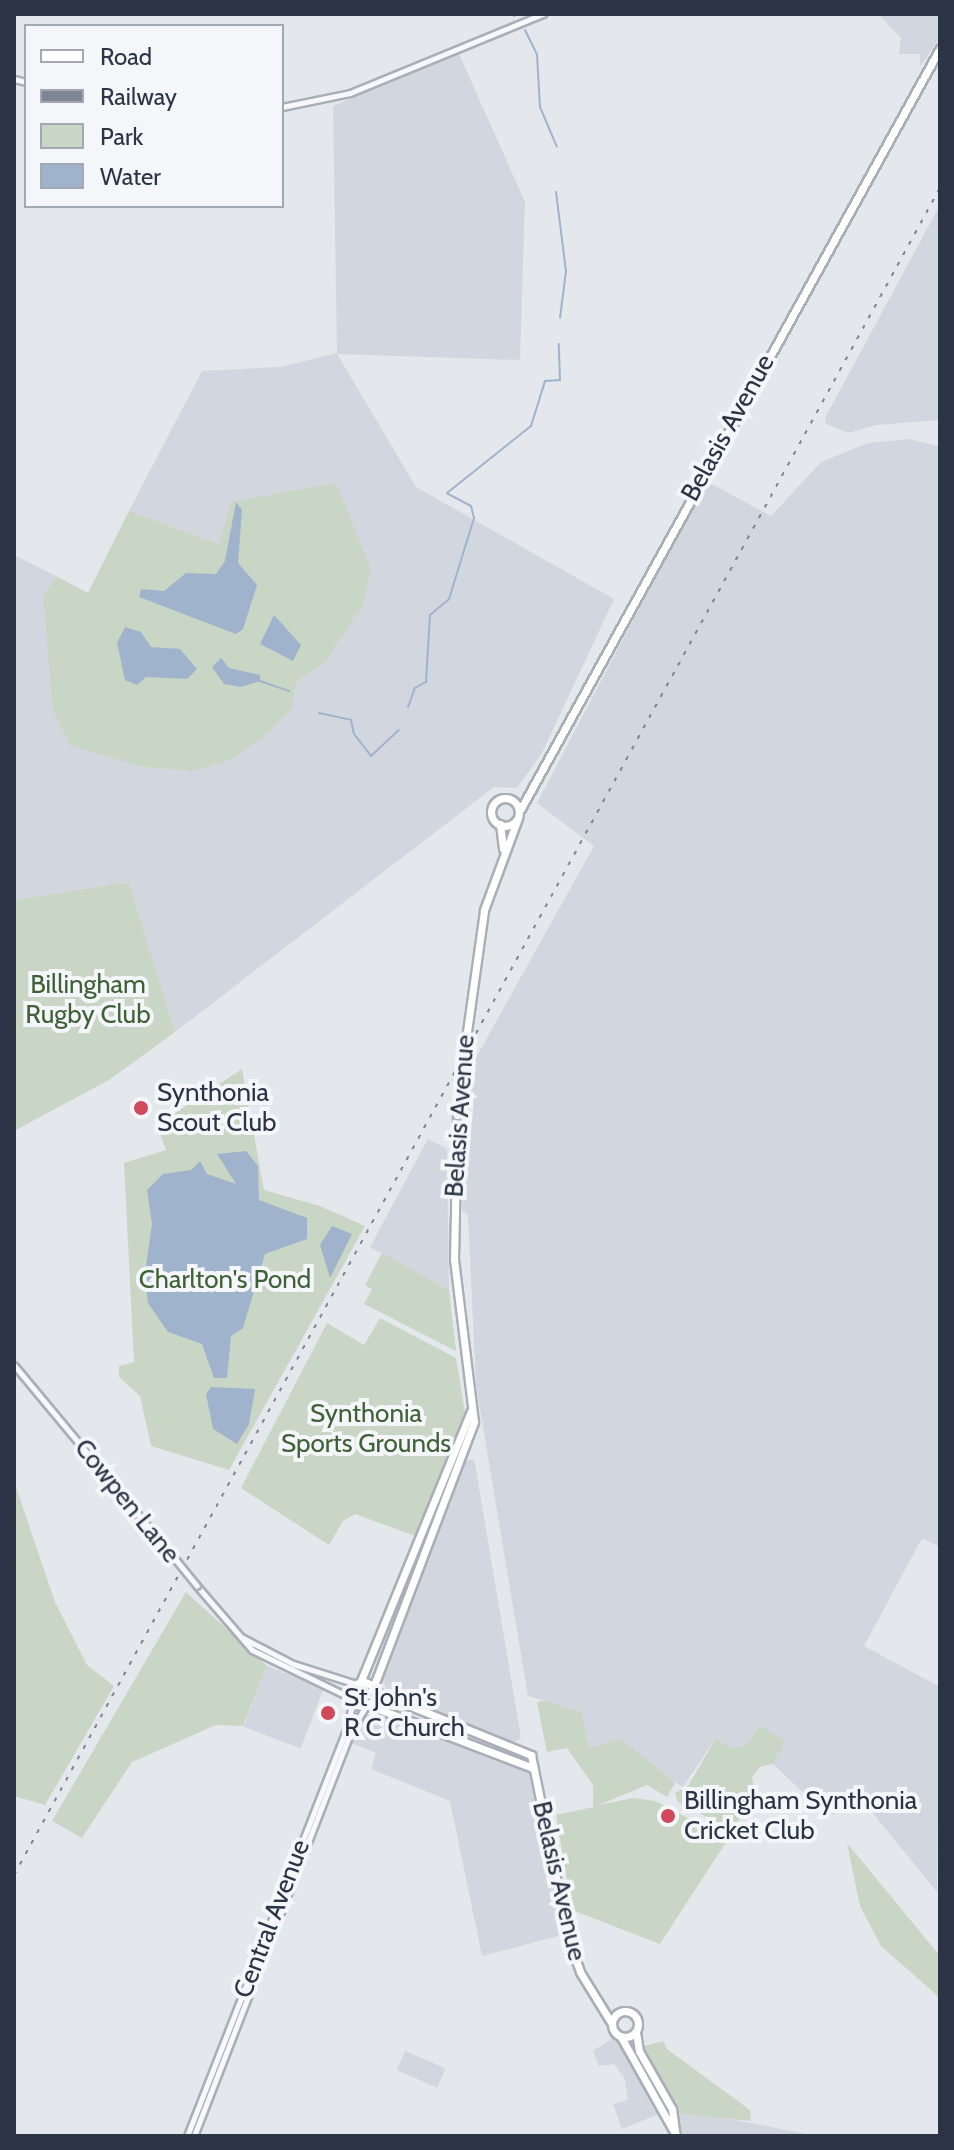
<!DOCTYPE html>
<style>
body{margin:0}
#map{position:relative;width:954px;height:2150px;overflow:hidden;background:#e4e7ec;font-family:Cabin,sans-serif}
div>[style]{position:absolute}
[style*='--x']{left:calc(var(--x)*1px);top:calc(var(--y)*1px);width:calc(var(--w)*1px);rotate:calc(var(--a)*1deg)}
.built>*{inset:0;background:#d2d6de;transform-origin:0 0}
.green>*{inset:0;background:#c9d6c5}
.water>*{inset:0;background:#9fb4cc}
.stream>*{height:2px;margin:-1px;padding:0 1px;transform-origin:1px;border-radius:1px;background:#9fb4cc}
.roads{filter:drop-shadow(2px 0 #a9aeb7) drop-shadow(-2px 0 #a9aeb7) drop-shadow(0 2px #a9aeb7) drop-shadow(0 -2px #a9aeb7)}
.minor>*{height:5px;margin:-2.5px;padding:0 2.5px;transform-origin:2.5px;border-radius:2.5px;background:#f7f8fa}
.major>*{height:7px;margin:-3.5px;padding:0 3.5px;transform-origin:3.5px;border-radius:3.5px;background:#fff}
.major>.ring{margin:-3.5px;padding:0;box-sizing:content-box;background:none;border:7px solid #fff;border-radius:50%}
.rail>*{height:2px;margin-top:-1px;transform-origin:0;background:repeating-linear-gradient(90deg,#7d8696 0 4px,transparent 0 12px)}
.bridges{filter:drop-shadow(2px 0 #a9aeb7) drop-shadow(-2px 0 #a9aeb7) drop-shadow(0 2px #a9aeb7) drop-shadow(0 -2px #a9aeb7)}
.minor-bridge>*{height:5px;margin:-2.5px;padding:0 2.5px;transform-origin:2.5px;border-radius:2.5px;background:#f7f8fa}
.major-bridge>*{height:7px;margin:-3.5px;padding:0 3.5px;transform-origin:3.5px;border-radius:3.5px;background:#fff}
.dots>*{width:22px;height:22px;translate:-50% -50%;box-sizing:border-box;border:4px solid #f4f6f9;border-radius:50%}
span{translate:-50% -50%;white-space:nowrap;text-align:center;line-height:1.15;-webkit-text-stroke:8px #f4f6f9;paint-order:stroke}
.street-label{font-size:26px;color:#2b3445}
.park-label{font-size:26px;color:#3f6138}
.poi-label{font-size:26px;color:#2b3445}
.left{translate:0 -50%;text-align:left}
.frame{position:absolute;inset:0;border:16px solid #2b3445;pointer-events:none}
.legend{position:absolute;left:24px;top:24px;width:260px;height:184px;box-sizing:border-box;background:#f4f6f9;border:2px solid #a4a8b1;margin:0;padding:10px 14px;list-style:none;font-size:24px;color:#2b3445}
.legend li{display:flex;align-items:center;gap:16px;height:40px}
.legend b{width:40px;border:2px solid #a4a8b1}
</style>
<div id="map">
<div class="built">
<div style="clip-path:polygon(878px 14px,940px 14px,940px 37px,920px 67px,920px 54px,899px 54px,901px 38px)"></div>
<div style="clip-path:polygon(459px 54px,525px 202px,520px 360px,337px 354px,416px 487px,614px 599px,542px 753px,517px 788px,494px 787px,175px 1032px,129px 882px,14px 900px,14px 555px,56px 576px,43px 596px,142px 767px,191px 771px,229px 761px,294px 699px,297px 681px,307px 674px,219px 544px,129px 511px,202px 371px,281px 367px,337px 353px,333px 106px)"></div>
<div style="clip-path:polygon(940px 205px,940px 420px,876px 425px,848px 433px,825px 423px,826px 416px)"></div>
<div style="clip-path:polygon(910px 439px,940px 447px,940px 1547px,922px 1538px,864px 1646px,940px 1687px,937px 1892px,858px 1795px,833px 1815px,815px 1792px,808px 1797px,773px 1764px,784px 1741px,758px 1726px,747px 1745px,732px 1748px,716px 1738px,683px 1787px,639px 1759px,620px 1738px,589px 1748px,582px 1712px,528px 1696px,476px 1385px,468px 1215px,462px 1210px,474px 1105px,465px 1102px,468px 1072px,594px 846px,537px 803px,706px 481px,771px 516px,821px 462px,868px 443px)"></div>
<div style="clip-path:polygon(428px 1139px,447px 1149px,449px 1290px,370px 1247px)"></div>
<div style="clip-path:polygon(474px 1459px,521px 1738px,512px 1744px,389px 1694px,380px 1676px,464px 1461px)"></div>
<div style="left:267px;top:1666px;width:61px;height:65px;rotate:21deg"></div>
<div style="clip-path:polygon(377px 1710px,528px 1767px,562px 1935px,482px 1956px,450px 1801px,371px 1769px,376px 1753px,351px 1743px,364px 1718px)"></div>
<div style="clip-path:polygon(617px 2035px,633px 2035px,637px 2047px,644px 2046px,677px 2113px,695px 2112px,816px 2136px,676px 2136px,664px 2112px,622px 2129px,613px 2104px,628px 2100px,625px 2079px,614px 2064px,599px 2066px,593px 2051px)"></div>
<div style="left:405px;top:2051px;width:44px;height:21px;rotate:23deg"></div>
</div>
<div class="green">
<div style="clip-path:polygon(336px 483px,371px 569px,363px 604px,325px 662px,297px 681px,292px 708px,266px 735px,229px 761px,191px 771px,142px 767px,70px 745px,53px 711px,43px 596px,56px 576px,88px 593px,129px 511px,219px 544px,231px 502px)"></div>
<div style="clip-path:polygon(129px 882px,175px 1032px,109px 1080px,14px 1131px,14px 900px)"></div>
<div style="clip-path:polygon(242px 1069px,264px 1190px,320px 1206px,365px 1226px,229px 1470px,151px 1446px,140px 1396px,119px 1377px,119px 1366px,134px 1362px,124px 1163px,166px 1150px,157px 1125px)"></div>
<div style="clip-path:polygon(382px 1253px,449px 1290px,456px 1351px,364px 1304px,372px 1289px,365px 1285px)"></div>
<div style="clip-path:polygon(380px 1318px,456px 1358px,465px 1413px,415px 1536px,355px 1514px,343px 1521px,329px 1545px,241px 1488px,327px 1323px,364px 1345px)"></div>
<div style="clip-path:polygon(14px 1481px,55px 1602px,87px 1665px,114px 1686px,45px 1805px,14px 1796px)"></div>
<div style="clip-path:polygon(186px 1592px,267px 1666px,243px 1726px,216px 1725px,132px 1762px,82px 1838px,52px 1821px)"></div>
<div style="clip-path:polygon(545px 1701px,582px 1712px,589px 1748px,620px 1738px,675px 1783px,667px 1797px,647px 1785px,599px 1805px,633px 1798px,655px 1801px,728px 1839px,660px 1944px,572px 1910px,556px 1815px,593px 1807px,593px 1785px,567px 1748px,547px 1752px,537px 1702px)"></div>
<div style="clip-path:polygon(759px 1725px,785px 1741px,773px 1764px,760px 1767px,752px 1777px,755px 1797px,732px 1830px,678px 1802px,675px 1793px,688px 1786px,716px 1738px,732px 1748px,747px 1745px)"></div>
<div style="clip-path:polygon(847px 1843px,940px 1956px,940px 1998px,881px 1946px,860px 1906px)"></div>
<div style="clip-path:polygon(663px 2041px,667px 2049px,750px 2110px,751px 2121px,677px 2113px,644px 2046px)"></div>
</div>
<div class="water">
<div style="clip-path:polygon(236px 502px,242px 510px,238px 563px,257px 585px,243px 629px,236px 634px,139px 597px,141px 589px,164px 591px,186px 573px,216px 574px,225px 561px)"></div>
<div style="clip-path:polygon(274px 615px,301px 645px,293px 661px,260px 644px)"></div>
<div style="clip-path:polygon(125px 627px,141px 632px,151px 647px,180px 649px,197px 669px,187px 679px,146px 677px,137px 685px,125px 680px,117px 643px)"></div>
<div style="clip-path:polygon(221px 658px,229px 668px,260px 675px,260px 681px,241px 687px,224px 684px,212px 667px)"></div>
<div style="clip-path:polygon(246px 1151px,258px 1166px,259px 1200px,307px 1218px,307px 1239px,265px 1254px,243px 1328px,231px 1336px,227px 1378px,214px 1378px,202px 1344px,168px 1332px,148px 1303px,145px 1273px,152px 1224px,147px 1190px,163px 1174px,191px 1170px,200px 1161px,207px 1174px,236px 1184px,217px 1154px)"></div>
<div style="clip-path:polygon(332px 1226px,352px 1234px,330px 1278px,320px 1245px)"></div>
<div style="clip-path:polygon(211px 1387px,255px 1389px,249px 1424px,237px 1444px,213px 1429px,206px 1394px)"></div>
</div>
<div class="stream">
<div style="--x:512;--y:14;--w:3;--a:45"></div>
<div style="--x:525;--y:30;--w:28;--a:64"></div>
<div style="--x:537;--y:55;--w:52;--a:86.7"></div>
<div style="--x:540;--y:107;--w:43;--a:67"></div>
<div style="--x:556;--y:192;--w:80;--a:82.8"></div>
<div style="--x:566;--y:271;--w:47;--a:97.3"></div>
<div style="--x:260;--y:681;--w:31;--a:19"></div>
<div style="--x:408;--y:707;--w:20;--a:-70"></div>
<div style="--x:415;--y:688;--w:13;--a:-29"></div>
<div style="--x:426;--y:682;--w:67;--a:-86.6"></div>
<div style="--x:430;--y:615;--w:25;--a:-40"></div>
<div style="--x:449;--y:599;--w:85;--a:-72.8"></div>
<div style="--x:474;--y:518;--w:12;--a:-104"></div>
<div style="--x:471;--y:506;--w:27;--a:-152"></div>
<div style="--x:447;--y:493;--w:107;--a:-38.6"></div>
<div style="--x:531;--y:426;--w:47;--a:-72.7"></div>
<div style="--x:545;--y:381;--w:15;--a:-4"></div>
<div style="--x:560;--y:380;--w:36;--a:-92"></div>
<div style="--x:319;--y:713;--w:33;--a:12"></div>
<div style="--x:351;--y:720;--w:14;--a:78"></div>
<div style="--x:354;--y:734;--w:28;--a:52"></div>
<div style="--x:371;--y:756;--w:38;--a:-43"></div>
</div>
<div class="roads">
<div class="minor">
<div style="--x:14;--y:79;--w:12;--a:14"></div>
<div style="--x:282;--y:107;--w:69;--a:-11.6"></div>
<div style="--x:350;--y:93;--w:209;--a:-22.3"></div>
<div style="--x:14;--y:1365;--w:254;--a:50.3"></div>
<div style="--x:197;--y:1586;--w:84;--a:49.3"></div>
<div style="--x:252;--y:1650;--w:110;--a:25.9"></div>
<div style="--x:241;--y:1637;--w:59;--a:27.4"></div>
<div style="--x:293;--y:1664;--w:66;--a:17.6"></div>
<div style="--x:187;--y:2136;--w:439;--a:-68.6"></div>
<div style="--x:347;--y:1727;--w:27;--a:-77"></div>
<div style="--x:194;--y:2136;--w:437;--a:-68.8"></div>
<div style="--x:352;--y:1729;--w:27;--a:-59"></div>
</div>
<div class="major">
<div class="ring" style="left:491px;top:798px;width:21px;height:21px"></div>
<div style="--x:519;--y:812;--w:872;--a:-61.14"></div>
<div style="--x:500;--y:824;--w:25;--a:83"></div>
<div style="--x:465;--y:1046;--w:137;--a:-82"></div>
<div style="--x:484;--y:910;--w:98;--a:-69.7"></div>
<div class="ring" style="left:351px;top:1682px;width:17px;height:17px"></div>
<div style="--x:360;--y:1683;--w:294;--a:-67.8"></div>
<div style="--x:373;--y:1688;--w:285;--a:-69.2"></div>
<div style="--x:474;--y:1422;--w:164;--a:-97"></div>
<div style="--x:454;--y:1259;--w:144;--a:-88.8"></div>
<div style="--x:374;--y:1691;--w:170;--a:22.2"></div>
<div style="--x:531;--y:1755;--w:186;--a:78.5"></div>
<div style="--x:568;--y:1937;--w:37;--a:71"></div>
<div style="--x:580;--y:1972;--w:61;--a:58.4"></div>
<div style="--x:368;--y:1705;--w:177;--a:20.9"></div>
<div class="ring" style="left:612px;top:2011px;width:19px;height:19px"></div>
<div style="--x:636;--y:2032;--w:19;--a:81"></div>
<div style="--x:639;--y:2051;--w:67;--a:60.4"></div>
<div style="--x:672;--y:2109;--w:27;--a:82"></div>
<div style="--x:621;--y:2037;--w:107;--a:60.8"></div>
</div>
</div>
<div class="rail">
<div style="--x:14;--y:1875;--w:1924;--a:-61.24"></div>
</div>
<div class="bridges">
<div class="minor-bridge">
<div style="--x:176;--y:1560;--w:33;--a:51"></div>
</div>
<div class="major-bridge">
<div style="--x:457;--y:1115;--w:69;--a:-83.4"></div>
</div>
</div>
<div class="dots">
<div style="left:141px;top:1108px;background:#d1495b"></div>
<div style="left:328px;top:1713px;background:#d1495b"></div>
<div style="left:668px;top:1816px;background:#d1495b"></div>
</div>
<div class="street-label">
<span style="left:728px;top:428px;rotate:-61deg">Belasis Avenue</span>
<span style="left:460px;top:1116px;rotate:-86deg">Belasis Avenue</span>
<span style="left:127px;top:1501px;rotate:51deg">Cowpen Lane</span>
<span style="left:559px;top:1881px;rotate:77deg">Belasis Avenue</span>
<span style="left:272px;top:1919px;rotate:-69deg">Central Avenue</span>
</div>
<div class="park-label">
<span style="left:88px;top:1000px">Billingham<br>Rugby Club</span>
<span style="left:225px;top:1280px">Charlton's Pond</span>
<span style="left:366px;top:1429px">Synthonia<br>Sports Grounds</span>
</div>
<div class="poi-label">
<span class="left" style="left:157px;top:1108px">Synthonia<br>Scout Club</span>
<span class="left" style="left:344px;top:1713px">St John's<br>R C Church</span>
<span class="left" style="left:684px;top:1816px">Billingham Synthonia<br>Cricket Club</span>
</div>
<div class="frame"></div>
<ul class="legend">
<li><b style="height:10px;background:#fff"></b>Road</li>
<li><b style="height:10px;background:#7d8696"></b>Railway</li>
<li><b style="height:22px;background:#c9d6c5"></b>Park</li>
<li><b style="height:22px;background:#9fb4cc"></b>Water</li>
</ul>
</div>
